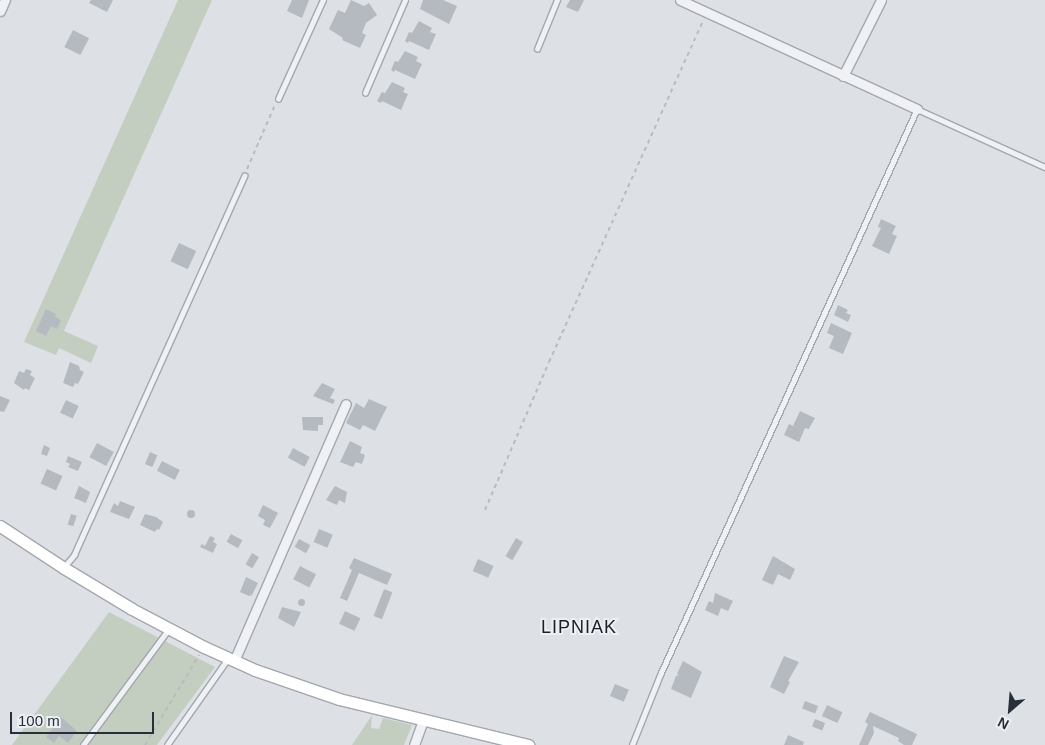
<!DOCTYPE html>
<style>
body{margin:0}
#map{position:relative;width:1045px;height:745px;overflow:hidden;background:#dde0e5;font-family:Helvetica,sans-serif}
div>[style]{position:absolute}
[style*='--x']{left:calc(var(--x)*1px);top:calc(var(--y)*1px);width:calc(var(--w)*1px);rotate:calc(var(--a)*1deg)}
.green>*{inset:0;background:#c3cec0}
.building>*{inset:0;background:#b5bac1;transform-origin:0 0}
.round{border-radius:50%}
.path>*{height:2px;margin-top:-1px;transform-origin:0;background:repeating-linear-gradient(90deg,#b8bbc0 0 4px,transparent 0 8px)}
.roads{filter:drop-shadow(1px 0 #a3a7ae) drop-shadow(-1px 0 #a3a7ae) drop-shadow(0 1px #a3a7ae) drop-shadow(0 -1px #a3a7ae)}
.lane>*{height:4.5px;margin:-2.25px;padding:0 2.25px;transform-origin:2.25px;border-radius:2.25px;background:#eff1f4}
.street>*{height:9px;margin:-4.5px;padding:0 4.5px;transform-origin:4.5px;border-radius:4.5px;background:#eff1f4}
.secondary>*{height:11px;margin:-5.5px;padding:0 5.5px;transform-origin:5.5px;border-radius:5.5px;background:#fff}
span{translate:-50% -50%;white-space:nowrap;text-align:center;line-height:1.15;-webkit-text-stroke:4px #eceff3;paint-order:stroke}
.quarter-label{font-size:18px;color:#1b202b;letter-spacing:1px}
.north{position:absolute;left:985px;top:685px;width:50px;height:50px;-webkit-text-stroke:4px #eceff3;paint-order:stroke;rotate:207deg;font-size:14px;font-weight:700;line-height:20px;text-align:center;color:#292f3a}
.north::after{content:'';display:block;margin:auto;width:18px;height:22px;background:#292f3a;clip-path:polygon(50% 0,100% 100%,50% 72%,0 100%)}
.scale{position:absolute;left:10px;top:712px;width:144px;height:22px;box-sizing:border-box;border:2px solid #292f3a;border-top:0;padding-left:6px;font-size:15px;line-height:18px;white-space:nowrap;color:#292f3a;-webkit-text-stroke:4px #eceff3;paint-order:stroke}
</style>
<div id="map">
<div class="green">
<div style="clip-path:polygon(178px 0,212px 0,64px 331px,98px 346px,91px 363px,59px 348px,56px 355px,24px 342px)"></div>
<div style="clip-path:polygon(109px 612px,215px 667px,157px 745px,12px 745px)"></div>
<div style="clip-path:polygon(372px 715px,371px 728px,379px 729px,383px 718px,412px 725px,404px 745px,352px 745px)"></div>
</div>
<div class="building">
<div style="clip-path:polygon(91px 0,113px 0,107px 12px,89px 3px)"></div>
<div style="clip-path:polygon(292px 0,309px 0,302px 18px,287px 11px)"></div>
<div style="clip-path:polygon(351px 0,364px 6px,369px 3px,377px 15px,366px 23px,362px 33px,366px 35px,360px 48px,342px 40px,343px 38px,329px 29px,338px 10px,345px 13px)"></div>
<div style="clip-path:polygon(423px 0,443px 0,457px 6px,449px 24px,420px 9px)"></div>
<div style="clip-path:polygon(570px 0,584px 0,578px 12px,566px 7px)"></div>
<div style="clip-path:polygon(419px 21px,432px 28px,430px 32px,436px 34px,429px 50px,409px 41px,408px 43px,405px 41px,409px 32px,412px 33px)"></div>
<div style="left:73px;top:30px;width:18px;height:19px;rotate:27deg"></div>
<div style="clip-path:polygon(405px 51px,418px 57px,416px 61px,422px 64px,415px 79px,395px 70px,394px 72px,391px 70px,395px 61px,398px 62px)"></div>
<div style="clip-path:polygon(392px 82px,405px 88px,403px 92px,408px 94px,401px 110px,382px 101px,381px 103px,377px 101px,382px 92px,385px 93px)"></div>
<div style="clip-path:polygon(881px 219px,896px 226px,892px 234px,897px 236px,889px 254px,872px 246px,881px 228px,878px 227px)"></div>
<div style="left:179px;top:243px;width:19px;height:20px;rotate:25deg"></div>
<div style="clip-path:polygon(838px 305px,848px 310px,846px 313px,851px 315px,848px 322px,834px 315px)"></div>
<div style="clip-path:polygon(46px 309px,56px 314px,55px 317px,61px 320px,57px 329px,51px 326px,46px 336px,36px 331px)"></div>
<div style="clip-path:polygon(831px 323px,852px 333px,843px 354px,829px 348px,834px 336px,827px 333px)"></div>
<div style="clip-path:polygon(70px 362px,79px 366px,80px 370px,84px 372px,78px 384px,75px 383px,73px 387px,63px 383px)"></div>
<div style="clip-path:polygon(26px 369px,32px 371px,30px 375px,35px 378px,29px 390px,25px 388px,24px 390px,14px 383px,19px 371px,24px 373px)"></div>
<div style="clip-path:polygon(322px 383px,335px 389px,330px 398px,335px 400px,333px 404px,313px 396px)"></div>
<div style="clip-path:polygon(0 396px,10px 400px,4px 412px,0 411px)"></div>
<div style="clip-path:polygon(369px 399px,387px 407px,375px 431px,363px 425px,360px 430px,346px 423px,356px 403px,364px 408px)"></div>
<div style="left:66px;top:400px;width:14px;height:14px;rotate:25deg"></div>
<div style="clip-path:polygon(800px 411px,815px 418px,809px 429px,805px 428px,799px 442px,784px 435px,789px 424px,793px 426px)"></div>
<div style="clip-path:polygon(302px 417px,323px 417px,323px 425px,318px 425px,318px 431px,303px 430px)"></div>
<div style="clip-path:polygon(350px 441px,362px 447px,360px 453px,365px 455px,362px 464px,356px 462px,353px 467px,340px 462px)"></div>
<div style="left:97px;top:443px;width:19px;height:16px;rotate:28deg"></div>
<div style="clip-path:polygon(44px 445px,50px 448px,47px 456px,41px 454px)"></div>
<div style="left:293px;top:448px;width:19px;height:11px;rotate:28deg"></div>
<div style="left:150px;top:452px;width:8px;height:13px;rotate:23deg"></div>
<div style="clip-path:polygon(68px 456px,82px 462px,78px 471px,68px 467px,70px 464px,66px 462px)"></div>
<div style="left:162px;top:461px;width:20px;height:11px;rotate:27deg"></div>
<div style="left:47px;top:469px;width:17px;height:16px;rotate:24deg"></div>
<div style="clip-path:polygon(79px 486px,90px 492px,86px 503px,74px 498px)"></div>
<div style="clip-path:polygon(335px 486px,347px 492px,345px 503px,339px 500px,337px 505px,326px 500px)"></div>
<div style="clip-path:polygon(120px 501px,135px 507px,129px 519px,110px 512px,114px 503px,118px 506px)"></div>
<div style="clip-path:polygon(263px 505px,278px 513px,270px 528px,263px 525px,265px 520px,258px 516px)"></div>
<div class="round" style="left:187px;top:510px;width:8px;height:8px"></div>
<div style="left:71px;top:514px;width:6px;height:11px;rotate:18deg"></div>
<div style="clip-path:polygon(145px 514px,156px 517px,163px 522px,159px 530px,157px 529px,155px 532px,140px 525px)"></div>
<div style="left:319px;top:529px;width:15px;height:14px;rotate:23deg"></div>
<div style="left:231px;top:534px;width:13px;height:9px;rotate:29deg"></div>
<div style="clip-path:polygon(210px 536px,215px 538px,213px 542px,217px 544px,213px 553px,200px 547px,202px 544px,205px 546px)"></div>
<div style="left:516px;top:538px;width:8px;height:21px;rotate:30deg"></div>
<div style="left:299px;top:539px;width:13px;height:9px;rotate:29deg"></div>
<div style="left:252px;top:553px;width:8px;height:13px;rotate:30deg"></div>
<div style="clip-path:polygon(773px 556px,795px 569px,790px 580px,778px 574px,773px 585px,762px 580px)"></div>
<div style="clip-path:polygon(354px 558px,392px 574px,387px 585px,359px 573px,347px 601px,340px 598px,352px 570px,349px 568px)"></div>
<div style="left:478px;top:559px;width:17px;height:13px;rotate:24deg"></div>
<div style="left:300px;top:566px;width:18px;height:15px;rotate:27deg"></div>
<div style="clip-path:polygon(246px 577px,258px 583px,252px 595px,249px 596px,240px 592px)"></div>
<div style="left:384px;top:589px;width:9px;height:29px;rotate:21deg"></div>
<div style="clip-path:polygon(715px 593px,733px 601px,728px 611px,721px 608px,718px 616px,705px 610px,709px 601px,713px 603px)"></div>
<div class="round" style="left:297.5px;top:598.5px;width:7px;height:7px"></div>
<div style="clip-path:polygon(282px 607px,301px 612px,294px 627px,278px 618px)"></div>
<div style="left:345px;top:611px;width:17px;height:14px;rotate:25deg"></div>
<div style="clip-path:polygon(784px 656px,799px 662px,788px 681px,790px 682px,784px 694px,770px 687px)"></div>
<div style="clip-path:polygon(683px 661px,702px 672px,691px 698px,671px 689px,676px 676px,679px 675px,677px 674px)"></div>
<div style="left:615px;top:684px;width:15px;height:13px;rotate:23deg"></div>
<div style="left:805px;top:701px;width:14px;height:8px;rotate:21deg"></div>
<div style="left:827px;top:705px;width:17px;height:12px;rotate:25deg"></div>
<div style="clip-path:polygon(870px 712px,917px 734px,912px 745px,904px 745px,898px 741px,899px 738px,873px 726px,874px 733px,868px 745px,859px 745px,868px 724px,865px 722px)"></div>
<div style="clip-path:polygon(61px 717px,77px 731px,68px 743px,59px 736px,54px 743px,46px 737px)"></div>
<div style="left:815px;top:719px;width:11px;height:8px;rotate:22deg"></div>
<div style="clip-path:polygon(788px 735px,804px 742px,803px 745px,784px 745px)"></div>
</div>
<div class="path">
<div style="--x:247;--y:169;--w:70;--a:-66.4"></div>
<div style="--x:485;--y:510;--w:161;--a:-66.6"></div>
<div style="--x:549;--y:362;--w:376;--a:-65.7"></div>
<div style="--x:145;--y:745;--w:105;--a:-59"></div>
</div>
<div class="roads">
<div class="lane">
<div style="--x:537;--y:49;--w:53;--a:-67.8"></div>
<div style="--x:365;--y:93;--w:101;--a:-66.7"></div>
<div style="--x:278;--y:99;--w:109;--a:-65.6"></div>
<div style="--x:64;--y:567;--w:16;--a:-50"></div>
<div style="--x:74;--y:555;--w:42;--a:-65.9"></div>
<div style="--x:91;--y:517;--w:374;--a:-65.8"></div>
<div style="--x:83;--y:745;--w:143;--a:-53.5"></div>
<div style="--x:167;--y:745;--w:104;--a:-54.8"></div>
<div style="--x:632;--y:745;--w:75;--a:-68.2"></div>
<div style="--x:660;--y:675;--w:622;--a:-65.58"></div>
<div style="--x:917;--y:109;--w:141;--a:24.4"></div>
</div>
<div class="street">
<div style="--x:680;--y:0;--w:261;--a:24.7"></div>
<div style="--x:0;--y:11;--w:12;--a:-66"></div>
<div style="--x:843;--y:76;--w:85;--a:-63.4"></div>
<div style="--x:234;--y:661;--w:280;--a:-66.5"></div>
<div style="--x:414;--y:745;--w:27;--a:-70"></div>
</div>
<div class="secondary">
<div style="--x:0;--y:526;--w:77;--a:33.3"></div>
<div style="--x:64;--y:568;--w:79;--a:31.1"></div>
<div style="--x:132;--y:609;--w:81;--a:27.8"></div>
<div style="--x:204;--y:647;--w:56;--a:24.3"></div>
<div style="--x:255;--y:670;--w:89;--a:19"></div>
<div style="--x:339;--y:699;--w:195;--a:13.7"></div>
</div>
</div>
<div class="quarter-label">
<span style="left:579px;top:627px">LIPNIAK</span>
</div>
<div class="north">N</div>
<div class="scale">100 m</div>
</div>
